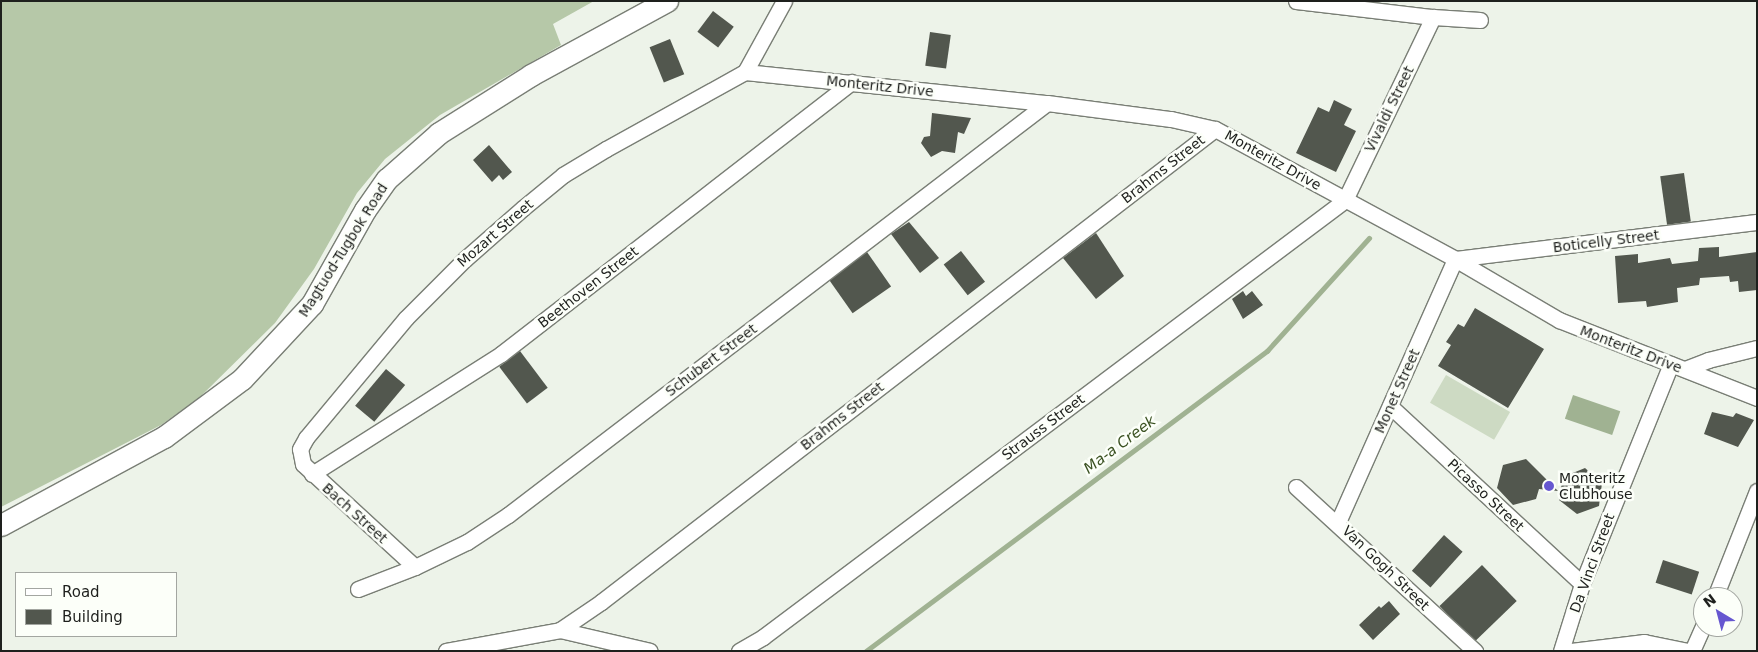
<!DOCTYPE html>
<style>
body{margin:0}
#map{position:relative;width:1758px;height:652px;overflow:hidden;background:#edf3e9;font-family:"DejaVu Sans",sans-serif}
div>[style]{position:absolute}
[style*='--x']{left:calc(var(--x)*1px);top:calc(var(--y)*1px);width:calc(var(--w)*1px);rotate:calc(var(--a)*1deg)}
.green>*{inset:0;background:#cddac3;transform-origin:0 0}
.forest>*{inset:0;background:#b6c8a8}
.water>*{inset:0;background:#a0b292;transform-origin:0 0}
.stream>*{height:4.5px;margin:-2.25px;padding:0 2.25px;transform-origin:2.25px;border-radius:2.25px;background:#a0b292}
.building>*{inset:0;background:#52574e;transform-origin:0 0}
.roads{filter:drop-shadow(1px 0 #797e75) drop-shadow(-1px 0 #797e75) drop-shadow(0 1px #797e75) drop-shadow(0 -1px #797e75)}
.minor>*{height:15px;margin:-7.5px;padding:0 7.5px;transform-origin:7.5px;border-radius:7.5px;background:#fff}
.secondary>*{height:21px;margin:-10.5px;padding:0 10.5px;transform-origin:10.5px;border-radius:10.5px;background:#fff}
.dots>*{width:14px;height:14px;translate:-50% -50%;box-sizing:border-box;border:2px solid #fcfff9;border-radius:50%}
span{translate:-50% -50%;white-space:nowrap;text-align:center;line-height:1.15;-webkit-text-stroke:5px #fcfff9;paint-order:stroke}
.street-label{font-size:14px;color:#1e201d}
.poi-label{font-size:14px;color:#1e201d}
.left{translate:0 -50%;text-align:left}
.water-label{font-size:15px;color:#3a5121;font-style:italic}
.frame{position:absolute;inset:0;border:2px solid #1e201d;pointer-events:none}
.legend{position:absolute;left:15px;top:572px;width:162px;height:65px;box-sizing:border-box;background:#fcfff9;border:1px solid #a3a6a1;margin:0;padding:6px 9px;list-style:none;font-size:15px;color:#1e201d}
.legend li{display:flex;align-items:center;gap:10px;height:25px}
.legend b{width:25px;border:1px solid #a3a6a1}
.north{position:absolute;left:1693px;top:587px;width:50px;height:50px;box-sizing:border-box;background:#fcfff9;border:1px solid #a3a6a1;border-radius:50%;rotate:323deg;font-size:14px;font-weight:700;line-height:20px;text-align:center;color:#1e201d}
.north::after{content:'';display:block;margin:auto;width:18px;height:22px;background:#6657d0;clip-path:polygon(50% 0,100% 100%,50% 72%,0 100%)}
</style>
<div id="map">
<div class="green">
<div style="left:1446px;top:375px;width:74px;height:32px;rotate:30deg"></div>
</div>
<div class="forest">
<div style="clip-path:polygon(1px 1px,594px 1px,553px 24px,561px 45px,440px 115px,385px 159px,357px 193px,314px 269px,275px 323px,199px 398px,161px 425px,1px 507px)"></div>
</div>
<div class="water">
<div style="left:1573px;top:395px;width:50px;height:25px;rotate:19deg"></div>
</div>
<div class="stream">
<div style="--x:866;--y:651;--w:501;--a:-36.8"></div>
<div style="--x:1267;--y:351;--w:152;--a:-47.9"></div>
</div>
<div class="building">
<div style="left:713px;top:11px;width:26px;height:26px;rotate:37deg"></div>
<div style="left:930px;top:32px;width:21px;height:34px;rotate:8deg"></div>
<div style="left:670px;top:39px;width:38px;height:22px;rotate:68deg"></div>
<div style="clip-path:polygon(1334px 100px,1352px 109px,1344px 125px,1356px 131px,1336px 172px,1296px 153px,1318px 107px,1329px 112px)"></div>
<div style="clip-path:polygon(932px 113px,971px 118px,964px 134px,958px 132px,955px 153px,942px 151px,931px 157px,921px 143px,924px 137px,930px 136px)"></div>
<div style="clip-path:polygon(489px 145px,512px 172px,503px 180px,499px 175px,492px 182px,473px 160px)"></div>
<div style="left:1684px;top:173px;width:49px;height:24px;rotate:82deg"></div>
<div style="clip-path:polygon(909px 222px,939px 258px,920px 273px,891px 234px)"></div>
<div style="clip-path:polygon(1096px 233px,1124px 276px,1096px 299px,1063px 258px)"></div>
<div style="clip-path:polygon(1719px 247px,1719px 257px,1757px 252px,1757px 290px,1739px 292px,1738px 281px,1730px 282px,1729px 276px,1700px 278px,1699px 285px,1677px 288px,1678px 302px,1647px 307px,1646px 301px,1618px 303px,1615px 256px,1638px 254px,1638px 263px,1670px 258px,1672px 264px,1698px 261px,1699px 248px)"></div>
<div style="left:961px;top:251px;width:39px;height:22px;rotate:52deg"></div>
<div style="left:867px;top:252px;width:42px;height:47px;rotate:55deg"></div>
<div style="clip-path:polygon(1243px 291px,1246px 296px,1252px 291px,1263px 305px,1243px 319px,1232px 299px)"></div>
<div style="clip-path:polygon(1475px 308px,1544px 349px,1508px 408px,1438px 366px,1451px 345px,1446px 342px,1458px 324px,1464px 327px)"></div>
<div style="left:520px;top:351px;width:46px;height:26px;rotate:53deg"></div>
<div style="left:386px;top:369px;width:25px;height:48px;rotate:40deg"></div>
<div style="clip-path:polygon(1712px 412px,1733px 417px,1736px 413px,1754px 420px,1738px 447px,1704px 434px)"></div>
<div style="clip-path:polygon(1526px 459px,1558px 491px,1539px 489px,1536px 499px,1513px 505px,1497px 488px,1503px 465px)"></div>
<div style="clip-path:polygon(1585px 468px,1602px 483px,1599px 506px,1577px 514px,1559px 500px,1563px 477px)"></div>
<div style="left:1444px;top:535px;width:25px;height:48px;rotate:42deg"></div>
<div style="left:1663px;top:560px;width:38px;height:24px;rotate:18deg"></div>
<div style="left:1482px;top:565px;width:50px;height:59px;rotate:46deg"></div>
<div style="clip-path:polygon(1389px 601px,1400px 614px,1373px 640px,1359px 625px,1379px 606px,1381px 608px)"></div>
</div>
<div class="roads">
<div class="minor">
<div style="--x:1296;--y:1;--w:138;--a:6.7"></div>
<div style="--x:1433;--y:17;--w:47;--a:3.7"></div>
<div style="--x:745;--y:72;--w:304;--a:5.9"></div>
<div style="--x:1047;--y:103;--w:125;--a:7.4"></div>
<div style="--x:1171;--y:119;--w:45;--a:12.8"></div>
<div style="--x:1215;--y:129;--w:273;--a:28.4"></div>
<div style="--x:1455;--y:259;--w:121;--a:30.4"></div>
<div style="--x:1559;--y:320;--w:213;--a:21.5"></div>
<div style="--x:745;--y:72;--w:81;--a:-61.2"></div>
<div style="--x:1685;--y:369;--w:25;--a:-21"></div>
<div style="--x:1708;--y:360;--w:50;--a:-13.8"></div>
<div style="--x:1390;--y:406;--w:262;--a:42.8"></div>
<div style="--x:312;--y:474;--w:224;--a:-32.4"></div>
<div style="--x:501;--y:354;--w:444;--a:-37.8"></div>
<div style="--x:1296;--y:487;--w:243;--a:42.5"></div>
<div style="--x:1338;--y:522;--w:288;--a:-66"></div>
<div style="--x:1455;--y:259;--w:304;--a:-7"></div>
<div style="--x:415;--y:567;--w:152;--a:-137.4"></div>
<div style="--x:303;--y:464;--w:15;--a:-101"></div>
<div style="--x:300;--y:449;--w:13;--a:-61"></div>
<div style="--x:306;--y:438;--w:156;--a:-50.2"></div>
<div style="--x:406;--y:318;--w:83;--a:-45"></div>
<div style="--x:465;--y:259;--w:77;--a:-41.3"></div>
<div style="--x:523;--y:208;--w:52;--a:-39.5"></div>
<div style="--x:563;--y:175;--w:50;--a:-31.2"></div>
<div style="--x:606;--y:149;--w:159;--a:-29"></div>
<div style="--x:358;--y:589;--w:61;--a:-21.1"></div>
<div style="--x:415;--y:567;--w:58;--a:-25.7"></div>
<div style="--x:467;--y:542;--w:49;--a:-33.4"></div>
<div style="--x:508;--y:515;--w:678;--a:-37.39"></div>
<div style="--x:1715;--y:597;--w:114;--a:-68.4"></div>
<div style="--x:560;--y:630;--w:92;--a:13.1"></div>
<div style="--x:446;--y:651;--w:116;--a:-10.4"></div>
<div style="--x:560;--y:630;--w:50;--a:-34.3"></div>
<div style="--x:601;--y:602;--w:775;--a:-37.61"></div>
<div style="--x:739;--y:651;--w:28;--a:-30"></div>
<div style="--x:763;--y:637;--w:728;--a:-36.9"></div>
<div style="--x:1345;--y:200;--w:203;--a:-64.3"></div>
<div style="--x:1561;--y:651;--w:70;--a:-72.6"></div>
<div style="--x:1582;--y:584;--w:237;--a:-68"></div>
<div style="--x:1571;--y:651;--w:74;--a:-7"></div>
<div style="--x:1644;--y:642;--w:45;--a:11.6"></div>
<div style="--x:1692;--y:651;--w:27;--a:-66"></div>
</div>
<div class="secondary">
<div style="--x:1;--y:525;--w:185;--a:-28.4"></div>
<div style="--x:164;--y:437;--w:97;--a:-36.6"></div>
<div style="--x:242;--y:379;--w:103;--a:-47"></div>
<div style="--x:312;--y:304;--w:108;--a:-60.6"></div>
<div style="--x:365;--y:210;--w:38;--a:-55"></div>
<div style="--x:387;--y:179;--w:69;--a:-41.5"></div>
<div style="--x:439;--y:133;--w:109;--a:-32.2"></div>
<div style="--x:531;--y:75;--w:155;--a:-28.6"></div>
</div>
</div>
<div class="dots">
<div style="left:1549px;top:486px;background:#6657d0"></div>
</div>
<div class="street-label">
<span style="left:880px;top:86px;rotate:6deg">Monteritz Drive</span>
<span style="left:1389px;top:109px;rotate:-64deg">Vivaldi Street</span>
<span style="left:1273px;top:160px;rotate:29deg">Monteritz Drive</span>
<span style="left:1163px;top:169px;rotate:-38deg">Brahms Street</span>
<span style="left:495px;top:233px;rotate:-41deg">Mozart Street</span>
<span style="left:1606px;top:241px;rotate:-7deg">Boticelly Street</span>
<span style="left:343px;top:250px;rotate:-58deg">Magtuod-Tugbok Road</span>
<span style="left:588px;top:287px;rotate:-38deg">Beethoven Street</span>
<span style="left:1631px;top:349px;rotate:21deg">Monteritz Drive</span>
<span style="left:711px;top:360px;rotate:-37deg">Schubert Street</span>
<span style="left:1397px;top:391px;rotate:-66deg">Monet Street</span>
<span style="left:842px;top:416px;rotate:-38deg">Brahms Street</span>
<span style="left:1043px;top:427px;rotate:-37deg">Strauss Street</span>
<span style="left:1486px;top:495px;rotate:43deg">Picasso Street</span>
<span style="left:355px;top:513px;rotate:42deg">Bach Street</span>
<span style="left:1592px;top:563px;rotate:-70deg">Da Vinci Street</span>
<span style="left:1386px;top:568px;rotate:44deg">Van Gogh Street</span>
</div>
<div class="poi-label">
<span class="left" style="left:1559px;top:486px">Monteritz<br>Clubhouse</span>
</div>
<div class="water-label">
<span style="left:1120px;top:445px;rotate:-37deg">Ma-a Creek</span>
</div>
<div class="frame"></div>
<ul class="legend">
<li><b style="height:6px;background:#fff"></b>Road</li>
<li><b style="height:14px;background:#52574e"></b>Building</li>
</ul>
<div class="north">N</div>
</div>
